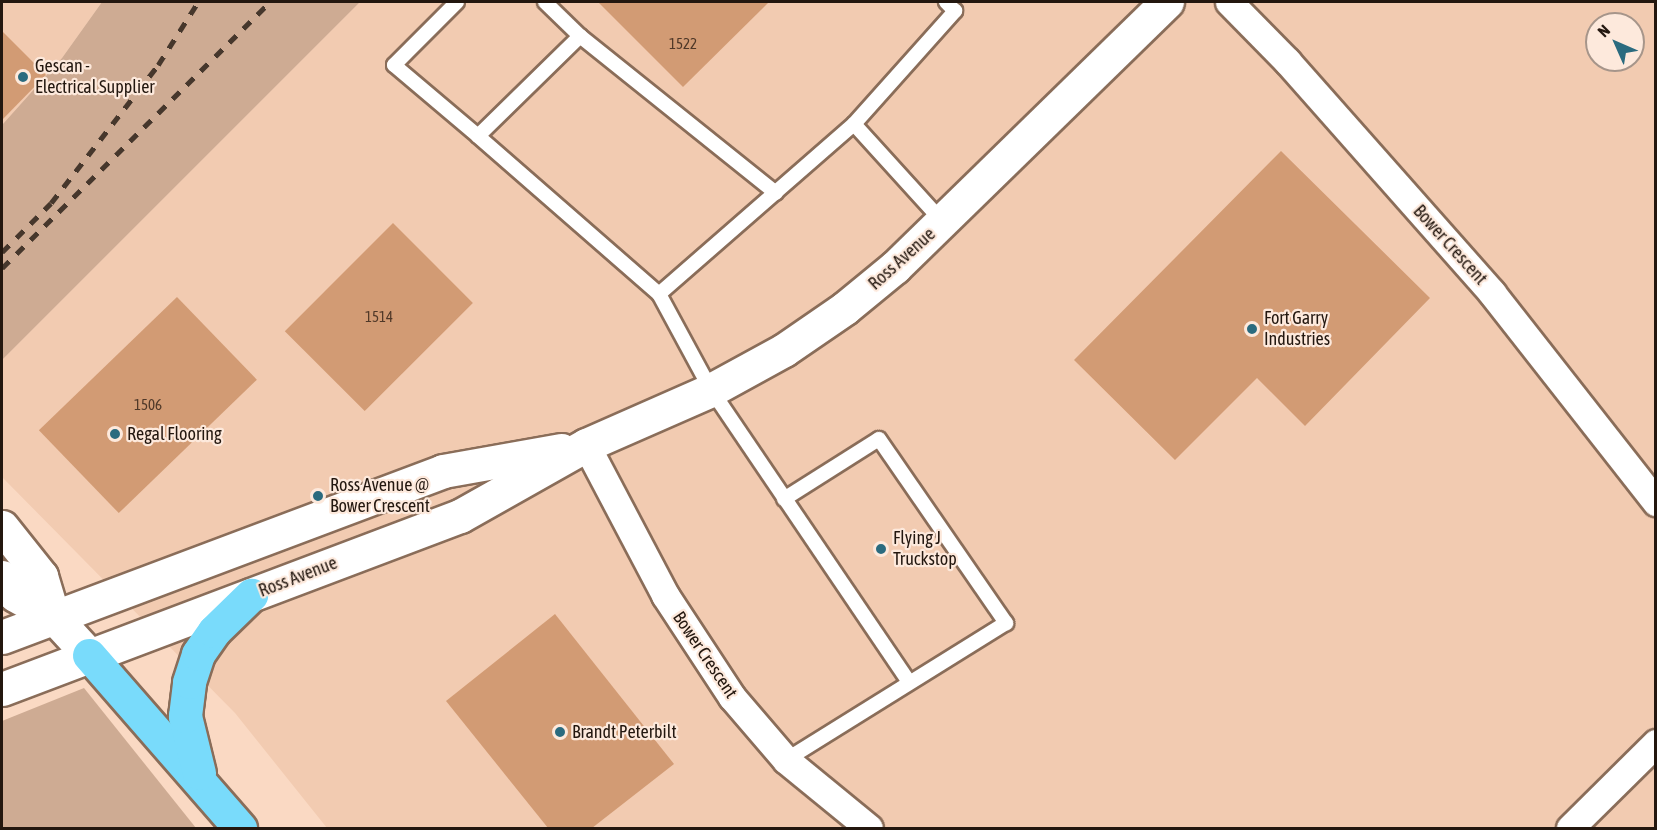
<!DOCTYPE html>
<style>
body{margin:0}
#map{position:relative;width:1657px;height:830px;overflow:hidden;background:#fad9c3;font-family:"Asap Condensed",sans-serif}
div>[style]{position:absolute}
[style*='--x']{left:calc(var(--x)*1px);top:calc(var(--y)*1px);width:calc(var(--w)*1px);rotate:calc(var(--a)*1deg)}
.built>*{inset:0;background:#f2cbb1}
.green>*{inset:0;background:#ceab93}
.building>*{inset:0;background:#d29b74;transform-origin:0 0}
.roads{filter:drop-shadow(2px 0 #8a6d59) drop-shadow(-2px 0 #8a6d59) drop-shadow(0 2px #8a6d59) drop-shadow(0 -2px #8a6d59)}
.lane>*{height:14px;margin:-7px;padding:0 7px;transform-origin:7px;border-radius:7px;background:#fff}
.street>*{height:27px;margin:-13.5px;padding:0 13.5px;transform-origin:13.5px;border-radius:13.5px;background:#fff}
.secondary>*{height:33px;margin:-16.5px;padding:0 16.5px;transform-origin:16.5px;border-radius:16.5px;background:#fff}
.highway>*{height:33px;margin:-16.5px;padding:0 16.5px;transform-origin:16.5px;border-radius:16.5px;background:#79dbfb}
.rail>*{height:4.5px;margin-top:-2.25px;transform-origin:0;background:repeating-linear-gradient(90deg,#46372c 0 10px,transparent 0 20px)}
.dots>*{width:16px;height:16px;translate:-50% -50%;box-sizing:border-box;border:3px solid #fde9dc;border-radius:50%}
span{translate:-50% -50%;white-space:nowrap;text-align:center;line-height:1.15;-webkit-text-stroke:4.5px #fde9dc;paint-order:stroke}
.number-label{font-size:15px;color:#4f3828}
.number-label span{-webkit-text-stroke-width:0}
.poi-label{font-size:18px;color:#23170f}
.left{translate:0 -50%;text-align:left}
.street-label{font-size:18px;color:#23170f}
.frame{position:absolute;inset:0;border:3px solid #23170f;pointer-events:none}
.north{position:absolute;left:1585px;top:12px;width:60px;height:60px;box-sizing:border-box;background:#fde9dc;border:2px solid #a6958a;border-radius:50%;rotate:315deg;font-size:16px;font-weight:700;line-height:24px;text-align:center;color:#23170f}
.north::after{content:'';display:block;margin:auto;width:21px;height:27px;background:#2b6b7f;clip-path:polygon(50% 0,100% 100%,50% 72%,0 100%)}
</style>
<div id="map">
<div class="built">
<div style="clip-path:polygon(2px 2px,102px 2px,62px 58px,2px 125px)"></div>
<div style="clip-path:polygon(evenodd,360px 2px,1655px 2px,1655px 828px,327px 828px,235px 713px,2px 477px,2px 360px,360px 2px,1597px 24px,1633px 24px,1633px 60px,1597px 60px,1597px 24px)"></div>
</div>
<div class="green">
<div style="clip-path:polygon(102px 2px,360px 2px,2px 360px,2px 125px,62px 58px)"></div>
<div style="clip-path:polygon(84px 688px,196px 828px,2px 828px,2px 721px)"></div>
</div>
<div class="building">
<div style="clip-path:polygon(598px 2px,769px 2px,683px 87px)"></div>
<div style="clip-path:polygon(2px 31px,46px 75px,2px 120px)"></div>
<div style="clip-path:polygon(1281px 151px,1430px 298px,1305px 426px,1257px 378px,1175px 460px,1074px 360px)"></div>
<div style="left:393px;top:223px;width:113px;height:153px;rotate:45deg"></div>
<div style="left:177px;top:297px;width:115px;height:192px;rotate:46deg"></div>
<div style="clip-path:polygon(555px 614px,674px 764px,592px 828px,548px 828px,446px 701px)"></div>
</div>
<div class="roads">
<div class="lane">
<div style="--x:457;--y:2;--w:89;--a:135"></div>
<div style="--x:394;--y:65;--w:110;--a:40.2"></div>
<div style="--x:545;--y:2;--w:49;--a:44.2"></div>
<div style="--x:854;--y:124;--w:152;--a:-48.2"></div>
<div style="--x:955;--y:11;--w:13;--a:-135"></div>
<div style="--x:659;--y:294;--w:240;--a:-138.9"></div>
<div style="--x:478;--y:136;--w:143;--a:-44.4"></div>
<div style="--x:580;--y:36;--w:251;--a:38.7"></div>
<div style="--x:784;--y:499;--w:112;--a:-32.3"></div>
<div style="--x:879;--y:439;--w:224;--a:55.4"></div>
<div style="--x:1006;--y:623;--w:259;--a:148.1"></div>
<div style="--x:909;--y:682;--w:353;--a:-124.1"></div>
<div style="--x:711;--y:390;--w:109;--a:-118.4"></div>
<div style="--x:659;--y:294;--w:259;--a:-41.1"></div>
<div style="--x:854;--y:124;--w:132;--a:47.8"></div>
</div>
<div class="street">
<div style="--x:1229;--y:2;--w:83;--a:45.5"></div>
<div style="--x:1287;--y:61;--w:310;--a:48.5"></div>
<div style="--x:1492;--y:293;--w:266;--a:51.9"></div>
<div style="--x:586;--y:445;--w:170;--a:62.2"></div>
<div style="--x:665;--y:595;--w:122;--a:56.7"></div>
<div style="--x:732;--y:697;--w:83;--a:49.4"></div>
<div style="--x:786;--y:760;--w:107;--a:39.3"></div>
<div style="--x:1570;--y:828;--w:121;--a:-44.7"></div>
</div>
<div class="secondary">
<div style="--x:2;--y:527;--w:63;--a:51.5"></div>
<div style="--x:41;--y:576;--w:42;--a:73.3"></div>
<div style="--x:2;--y:577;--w:22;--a:54"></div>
<div style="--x:15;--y:595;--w:43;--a:28.9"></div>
<div style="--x:53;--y:616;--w:53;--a:47.3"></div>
<div style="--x:2;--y:637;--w:471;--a:-20.6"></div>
<div style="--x:443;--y:471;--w:120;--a:-10.1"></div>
<div style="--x:2;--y:689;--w:490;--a:-20.7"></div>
<div style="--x:460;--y:516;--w:145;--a:-29.4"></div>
<div style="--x:586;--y:445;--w:137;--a:-23.7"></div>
<div style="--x:711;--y:390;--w:83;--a:-28.7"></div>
<div style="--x:784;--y:350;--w:74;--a:-34.5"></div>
<div style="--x:845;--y:308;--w:65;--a:-39.4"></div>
<div style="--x:895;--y:267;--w:380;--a:-44.3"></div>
</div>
<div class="highway">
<div style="--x:89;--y:655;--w:230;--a:48.9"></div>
<div style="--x:199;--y:773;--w:59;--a:-103.8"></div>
<div style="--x:185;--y:716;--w:34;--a:-83"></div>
<div style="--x:189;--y:682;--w:29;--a:-72"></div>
<div style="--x:198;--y:654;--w:28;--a:-55"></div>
<div style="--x:214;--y:631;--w:52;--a:-44.2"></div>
</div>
</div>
<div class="rail">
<div style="--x:2;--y:252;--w:69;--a:-45"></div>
<div style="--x:51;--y:203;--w:175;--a:-52.2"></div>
<div style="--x:158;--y:65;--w:75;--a:-57.6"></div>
<div style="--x:2;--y:268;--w:378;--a:-44.8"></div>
</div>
<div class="dots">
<div style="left:23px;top:77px;background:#2b6b7f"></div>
<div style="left:1252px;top:329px;background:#2b6b7f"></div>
<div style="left:115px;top:434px;background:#2b6b7f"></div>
<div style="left:318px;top:496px;background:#2b6b7f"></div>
<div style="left:881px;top:549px;background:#2b6b7f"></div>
<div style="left:560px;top:732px;background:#2b6b7f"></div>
</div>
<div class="number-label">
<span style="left:683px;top:44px">1522</span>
<span style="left:379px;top:317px">1514</span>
<span style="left:148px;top:405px">1506</span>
</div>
<div class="poi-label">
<span class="left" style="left:35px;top:77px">Gescan -<br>Electrical Supplier</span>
<span class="left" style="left:1264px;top:329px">Fort Garry<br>Industries</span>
<span class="left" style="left:127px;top:434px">Regal Flooring</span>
<span class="left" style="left:330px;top:496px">Ross Avenue @<br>Bower Crescent</span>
<span class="left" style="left:893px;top:549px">Flying J<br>Truckstop</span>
<span class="left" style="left:572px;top:732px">Brandt Peterbilt</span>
</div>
<div class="street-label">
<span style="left:1450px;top:245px;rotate:48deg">Bower Crescent</span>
<span style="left:902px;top:259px;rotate:-42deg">Ross Avenue</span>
<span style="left:298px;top:577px;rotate:-21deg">Ross Avenue</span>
<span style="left:705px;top:655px;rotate:56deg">Bower Crescent</span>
</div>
<div class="frame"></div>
<div class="north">N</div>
</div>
